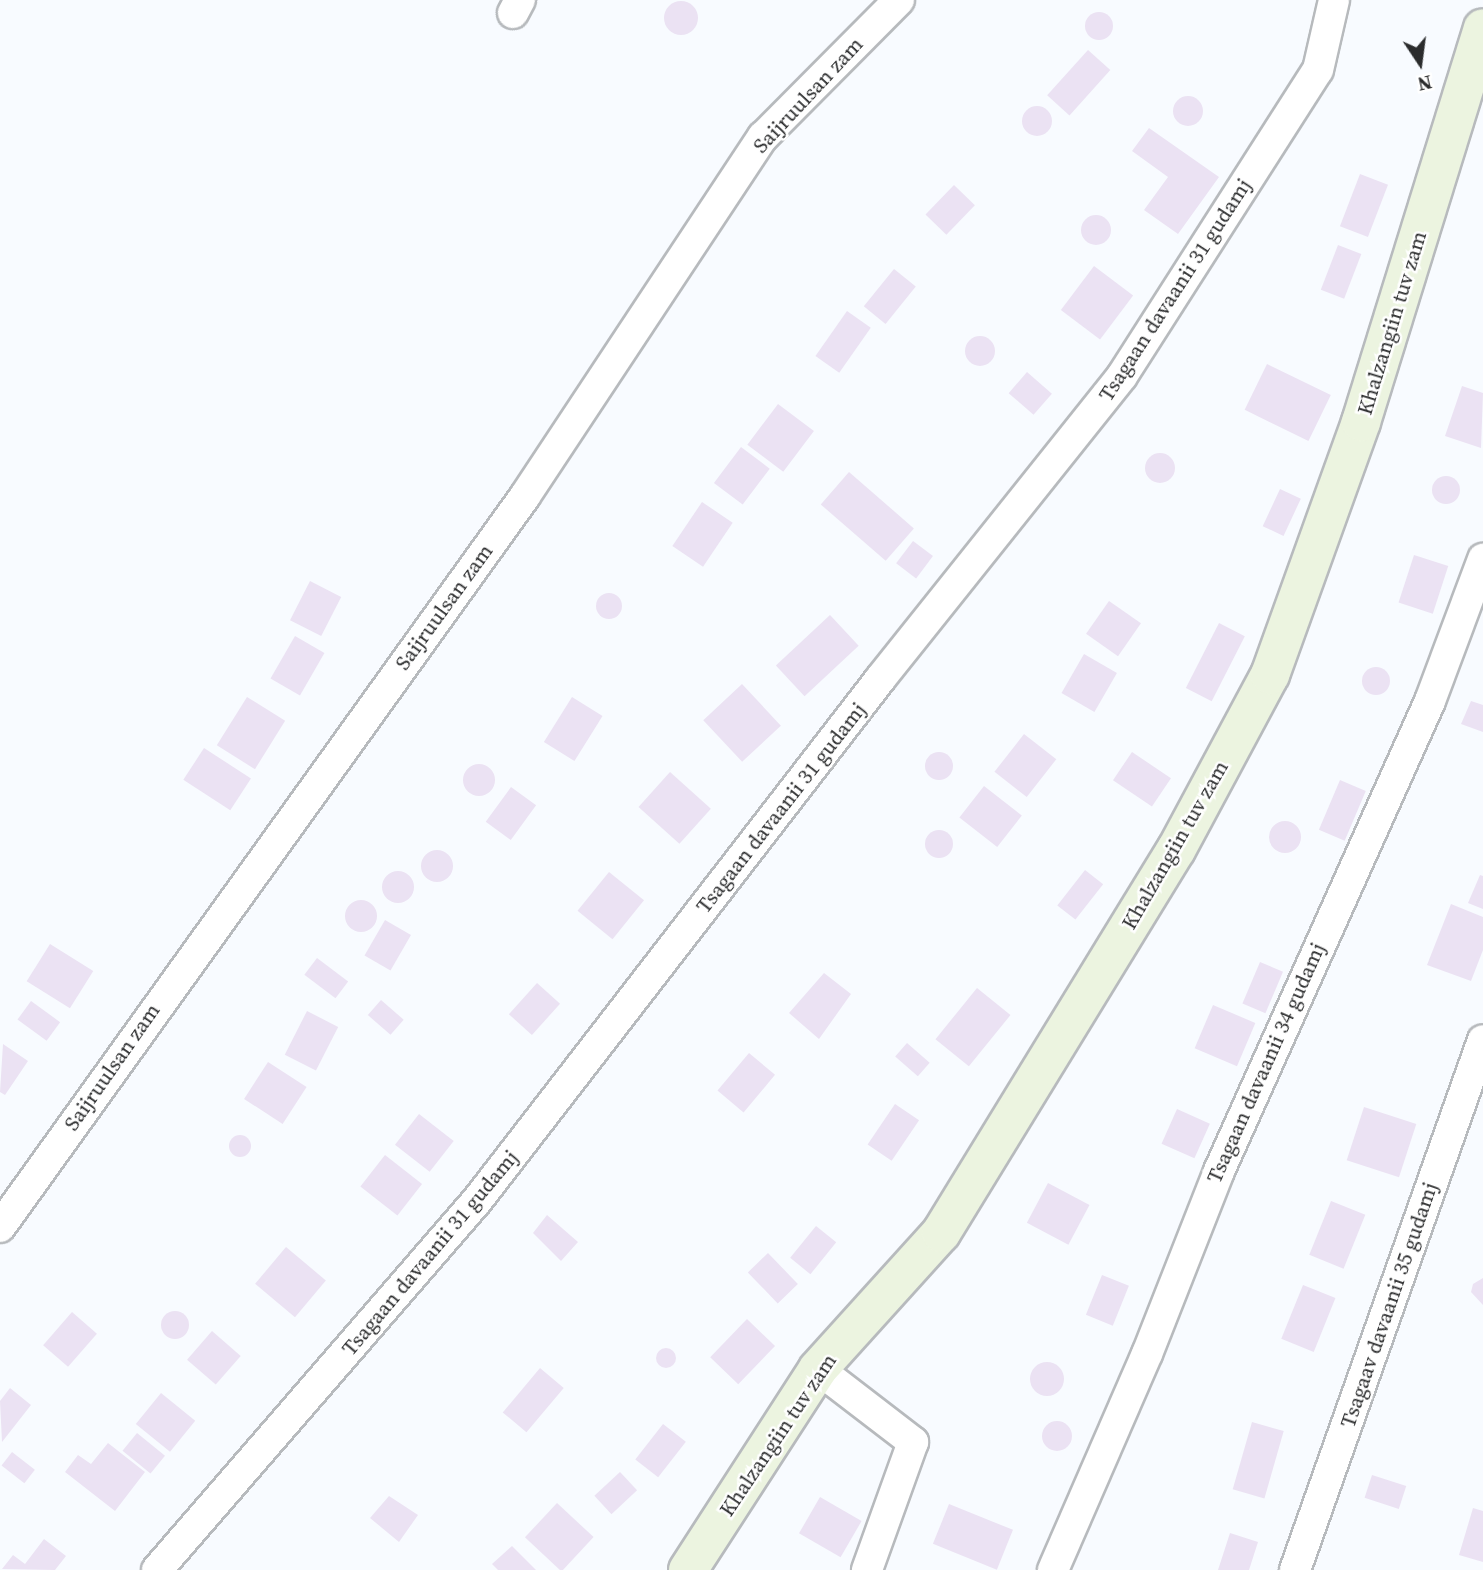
<!DOCTYPE html>
<style>
body{margin:0}
#map{position:relative;width:1483px;height:1570px;overflow:hidden;background:#f8fbff;font-family:"Source Serif 4",serif}
div>[style]{position:absolute}
[style*='--x']{left:calc(var(--x)*1px);top:calc(var(--y)*1px);width:calc(var(--w)*1px);rotate:calc(var(--a)*1deg)}
.building>*{inset:0;background:#ebe2f3;transform-origin:0 0}
.round{border-radius:50%}
.roads{filter:drop-shadow(2px 0 #b7babd) drop-shadow(-2px 0 #b7babd) drop-shadow(0 2px #b7babd) drop-shadow(0 -2px #b7babd)}
.street>*{height:30px;margin:-15px;padding:0 15px;transform-origin:15px;border-radius:15px;background:#fff}
.secondary>*{height:38px;margin:-19px;padding:0 19px;transform-origin:19px;border-radius:19px;background:#ecf4e0}
span{translate:-50% -50%;white-space:nowrap;text-align:center;line-height:1.15;-webkit-text-stroke:5px #fff;paint-order:stroke}
.street-label{font-size:21px;color:#2b2c2d}
.north{position:absolute;left:1385px;top:28px;width:70px;height:70px;-webkit-text-stroke:5px #fff;paint-order:stroke;rotate:167deg;font-size:19px;font-weight:700;line-height:28px;text-align:center;color:#2b2c2d}
.north::after{content:'';display:block;margin:auto;width:24px;height:32px;background:#2b2c2d;clip-path:polygon(50% 0,100% 100%,50% 72%,0 100%)}
</style>
<div id="map">
<div class="building">
<div class="round" style="left:664px;top:1px;width:34px;height:34px"></div>
<div class="round" style="left:1085px;top:12px;width:28px;height:28px"></div>
<div style="left:1088px;top:50px;width:30px;height:61px;rotate:42deg"></div>
<div class="round" style="left:1173px;top:96px;width:30px;height:30px"></div>
<div class="round" style="left:1022px;top:106px;width:30px;height:30px"></div>
<div style="clip-path:polygon(1149px 128px,1219px 177px,1178px 234px,1144px 210px,1168px 177px,1132px 151px)"></div>
<div style="left:1360px;top:174px;width:30px;height:56px;rotate:21deg"></div>
<div style="left:954px;top:185px;width:29px;height:41px;rotate:44deg"></div>
<div class="round" style="left:1081px;top:215px;width:30px;height:30px"></div>
<div style="left:1338px;top:245px;width:25px;height:48px;rotate:21deg"></div>
<div style="left:1094px;top:266px;width:49px;height:55px;rotate:37deg"></div>
<div style="left:894px;top:269px;width:28px;height:48px;rotate:39deg"></div>
<div style="left:847px;top:311px;width:29px;height:55px;rotate:35deg"></div>
<div class="round" style="left:965px;top:336px;width:30px;height:30px"></div>
<div style="left:1267px;top:364px;width:71px;height:51px;rotate:26deg"></div>
<div style="left:1027px;top:372px;width:33px;height:28px;rotate:41deg"></div>
<div style="clip-path:polygon(1462px 386px,1483px 393px,1481px 448px,1445px 436px)"></div>
<div style="left:778px;top:404px;width:45px;height:51px;rotate:37deg"></div>
<div style="left:741px;top:447px;width:36px;height:45px;rotate:37deg"></div>
<div class="round" style="left:1145px;top:453px;width:30px;height:30px"></div>
<div style="left:849px;top:472px;width:86px;height:43px;rotate:41deg"></div>
<div class="round" style="left:1432px;top:476px;width:28px;height:28px"></div>
<div style="left:1280px;top:489px;width:23px;height:41px;rotate:25deg"></div>
<div style="left:702px;top:502px;width:37px;height:53px;rotate:34deg"></div>
<div style="left:913px;top:541px;width:25px;height:28px;rotate:37deg"></div>
<div style="left:1414px;top:555px;width:36px;height:50px;rotate:18deg"></div>
<div style="left:310px;top:581px;width:35px;height:44px;rotate:27deg"></div>
<div class="round" style="left:596px;top:593px;width:26px;height:26px"></div>
<div style="left:1109px;top:601px;width:39px;height:40px;rotate:35deg"></div>
<div style="left:830px;top:615px;width:42px;height:74px;rotate:47deg"></div>
<div style="left:1219px;top:623px;width:29px;height:73px;rotate:27deg"></div>
<div style="left:295px;top:636px;width:34px;height:49px;rotate:30deg"></div>
<div style="left:1084px;top:654px;width:38px;height:45px;rotate:30deg"></div>
<div class="round" style="left:1362px;top:667px;width:28px;height:28px"></div>
<div style="left:742px;top:684px;width:57px;height:53px;rotate:47deg"></div>
<div style="left:247px;top:697px;width:45px;height:57px;rotate:32deg"></div>
<div style="left:572px;top:697px;width:36px;height:53px;rotate:32deg"></div>
<div style="clip-path:polygon(1471px 701px,1483px 705px,1483px 732px,1461px 724px)"></div>
<div style="left:1024px;top:734px;width:41px;height:48px;rotate:38deg"></div>
<div style="left:204px;top:748px;width:56px;height:38px;rotate:33deg"></div>
<div class="round" style="left:925px;top:752px;width:28px;height:28px"></div>
<div style="left:1132px;top:752px;width:47px;height:34px;rotate:34deg"></div>
<div class="round" style="left:463px;top:764px;width:32px;height:32px"></div>
<div style="left:670px;top:772px;width:55px;height:47px;rotate:42deg"></div>
<div style="left:1340px;top:780px;width:28px;height:54px;rotate:23deg"></div>
<div style="left:984px;top:786px;width:48px;height:40px;rotate:38deg"></div>
<div style="left:511px;top:787px;width:31px;height:43px;rotate:36deg"></div>
<div class="round" style="left:1269px;top:821px;width:32px;height:32px"></div>
<div class="round" style="left:925px;top:830px;width:28px;height:28px"></div>
<div class="round" style="left:421px;top:850px;width:32px;height:32px"></div>
<div style="left:1085px;top:870px;width:23px;height:45px;rotate:38deg"></div>
<div class="round" style="left:382px;top:871px;width:32px;height:32px"></div>
<div style="left:609px;top:872px;width:45px;height:50px;rotate:39deg"></div>
<div style="clip-path:polygon(1480px 875px,1483px 876px,1483px 909px,1468px 903px)"></div>
<div class="round" style="left:345px;top:900px;width:32px;height:32px"></div>
<div style="clip-path:polygon(1451px 904px,1483px 917px,1483px 950px,1471px 981px,1427px 965px)"></div>
<div style="left:385px;top:920px;width:30px;height:41px;rotate:30deg"></div>
<div style="left:50px;top:944px;width:51px;height:44px;rotate:32deg"></div>
<div style="left:317px;top:958px;width:39px;height:21px;rotate:37deg"></div>
<div style="left:1260px;top:962px;width:25px;height:45px;rotate:23deg"></div>
<div style="clip-path:polygon(824px 973px,851px 994px,819px 1039px,789px 1013px)"></div>
<div style="left:537px;top:983px;width:31px;height:42px;rotate:42deg"></div>
<div style="left:977px;top:988px;width:43px;height:66px;rotate:39deg"></div>
<div style="left:381px;top:1000px;width:30px;height:20px;rotate:41deg"></div>
<div style="left:31px;top:1001px;width:36px;height:23px;rotate:36deg"></div>
<div style="left:1213px;top:1005px;width:46px;height:47px;rotate:23deg"></div>
<div style="left:307px;top:1011px;width:35px;height:49px;rotate:27deg"></div>
<div style="left:907px;top:1043px;width:30px;height:18px;rotate:41deg"></div>
<div style="clip-path:polygon(3px 1044px,28px 1061px,5px 1095px,0 1092px)"></div>
<div style="left:749px;top:1053px;width:34px;height:49px;rotate:40deg"></div>
<div style="left:268px;top:1062px;width:46px;height:44px;rotate:33deg"></div>
<div style="left:895px;top:1104px;width:29px;height:49px;rotate:34deg"></div>
<div style="left:1364px;top:1107px;width:55px;height:56px;rotate:18deg"></div>
<div style="left:1177px;top:1109px;width:36px;height:38px;rotate:24deg"></div>
<div style="left:419px;top:1114px;width:44px;height:39px;rotate:38deg"></div>
<div class="round" style="left:229px;top:1135px;width:22px;height:22px"></div>
<div style="left:385px;top:1155px;width:47px;height:40px;rotate:38deg"></div>
<div style="left:1048px;top:1183px;width:47px;height:45px;rotate:28deg"></div>
<div style="left:1331px;top:1201px;width:37px;height:58px;rotate:22deg"></div>
<div style="clip-path:polygon(547px 1215px,578px 1242px,561px 1261px,533px 1233px)"></div>
<div style="left:816px;top:1226px;width:26px;height:41px;rotate:39deg"></div>
<div style="left:286px;top:1247px;width:52px;height:48px;rotate:40deg"></div>
<div style="left:768px;top:1253px;width:43px;height:28px;rotate:46deg"></div>
<div style="left:1102px;top:1275px;width:29px;height:43px;rotate:22deg"></div>
<div style="clip-path:polygon(1483px 1278px,1483px 1305px,1471px 1292px,1473px 1284px)"></div>
<div style="left:1303px;top:1285px;width:35px;height:58px;rotate:22deg"></div>
<div class="round" style="left:161px;top:1311px;width:28px;height:28px"></div>
<div style="left:72px;top:1312px;width:33px;height:44px;rotate:41deg"></div>
<div style="left:747px;top:1319px;width:39px;height:53px;rotate:44deg"></div>
<div style="left:212px;top:1331px;width:38px;height:38px;rotate:41deg"></div>
<div class="round" style="left:656px;top:1348px;width:20px;height:20px"></div>
<div class="round" style="left:1030px;top:1362px;width:34px;height:34px"></div>
<div style="left:540px;top:1368px;width:31px;height:58px;rotate:40deg"></div>
<div style="clip-path:polygon(10px 1388px,31px 1405px,2px 1442px,0 1401px)"></div>
<div style="left:161px;top:1393px;width:44px;height:40px;rotate:39deg"></div>
<div class="round" style="left:1042px;top:1421px;width:30px;height:30px"></div>
<div style="left:1252px;top:1422px;width:33px;height:70px;rotate:16deg"></div>
<div style="left:663px;top:1424px;width:29px;height:45px;rotate:38deg"></div>
<div style="left:137px;top:1433px;width:36px;height:23px;rotate:39deg"></div>
<div style="clip-path:polygon(108px 1443px,145px 1472px,115px 1511px,65px 1472px,78px 1455px,91px 1464px)"></div>
<div style="left:12px;top:1452px;width:29px;height:17px;rotate:38deg"></div>
<div style="left:620px;top:1472px;width:25px;height:35px;rotate:47deg"></div>
<div style="left:1372px;top:1475px;width:36px;height:24px;rotate:18deg"></div>
<div style="clip-path:polygon(389px 1496px,418px 1515px,399px 1542px,370px 1518px)"></div>
<div style="left:820px;top:1497px;width:48px;height:42px;rotate:30deg"></div>
<div style="left:557px;top:1503px;width:50px;height:47px;rotate:43deg"></div>
<div style="left:949px;top:1504px;width:69px;height:43px;rotate:22deg"></div>
<div style="clip-path:polygon(1473px 1508px,1483px 1511px,1483px 1562px,1459px 1555px)"></div>
<div style="clip-path:polygon(1230px 1533px,1258px 1542px,1249px 1570px,1218px 1570px)"></div>
<div style="clip-path:polygon(44px 1539px,66px 1556px,55px 1570px,2px 1569px,13px 1555px,25px 1564px)"></div>
<div style="clip-path:polygon(512px 1546px,536px 1570px,498px 1570px,492px 1564px)"></div>
</div>
<div class="roads">
<div class="street">
<div style="--x:513;--y:13;--w:15;--a:-62"></div>
<div style="--x:0;--y:1227;--w:900;--a:-54.31"></div>
<div style="--x:525;--y:496;--w:431;--a:-56.5"></div>
<div style="--x:763;--y:137;--w:193;--a:-45.2"></div>
<div style="--x:818;--y:1369;--w:120;--a:37.5"></div>
<div style="--x:913;--y:1442;--w:136;--a:109.8"></div>
<div style="--x:157;--y:1570;--w:487;--a:-49.1"></div>
<div style="--x:476;--y:1202;--w:662;--a:-52.3"></div>
<div style="--x:881;--y:678;--w:386;--a:-51.4"></div>
<div style="--x:1122;--y:376;--w:363;--a:-57.4"></div>
<div style="--x:1318;--y:70;--w:72;--a:-77.1"></div>
<div style="--x:1053;--y:1570;--w:236;--a:-66.5"></div>
<div style="--x:1147;--y:1354;--w:197;--a:-68.5"></div>
<div style="--x:1219;--y:1171;--w:515;--a:-65.82"></div>
<div style="--x:1430;--y:701;--w:152;--a:-69.5"></div>
<div style="--x:1295;--y:1570;--w:562;--a:-70.47"></div>
</div>
<div class="secondary">
<div style="--x:688;--y:1570;--w:239;--a:-57.1"></div>
<div style="--x:818;--y:1369;--w:183;--a:-47.9"></div>
<div style="--x:941;--y:1233;--w:449;--a:-58.5"></div>
<div style="--x:1176;--y:850;--w:199;--a:-61.8"></div>
<div style="--x:1270;--y:675;--w:269;--a:-70.2"></div>
<div style="--x:1361;--y:422;--w:412;--a:-72.8"></div>
</div>
</div>
<div class="street-label">
<span style="left:808px;top:95px;rotate:-47deg">Saijruulsan zam</span>
<span style="left:1175px;top:290px;rotate:-57deg">Tsagaan davaanii 31 gudamj</span>
<span style="left:1392px;top:323px;rotate:-73deg">Khalzangiin tuv zam</span>
<span style="left:444px;top:607px;rotate:-54deg">Saijruulsan zam</span>
<span style="left:781px;top:808px;rotate:-52deg">Tsagaan davaanii 31 gudamj</span>
<span style="left:1175px;top:845px;rotate:-60deg">Khalzangiin tuv zam</span>
<span style="left:1266px;top:1063px;rotate:-66deg">Tsagaan davaanii 34 gudamj</span>
<span style="left:112px;top:1067px;rotate:-55deg">Saijruulsan zam</span>
<span style="left:430px;top:1253px;rotate:-50deg">Tsagaan davaanii 31 gudamj</span>
<span style="left:1389px;top:1305px;rotate:-71deg">Tsagaav davaanii 35 gudamj</span>
<span style="left:778px;top:1435px;rotate:-56deg">Khalzangiin tuv zam</span>
</div>
<div class="north">N</div>
</div>
